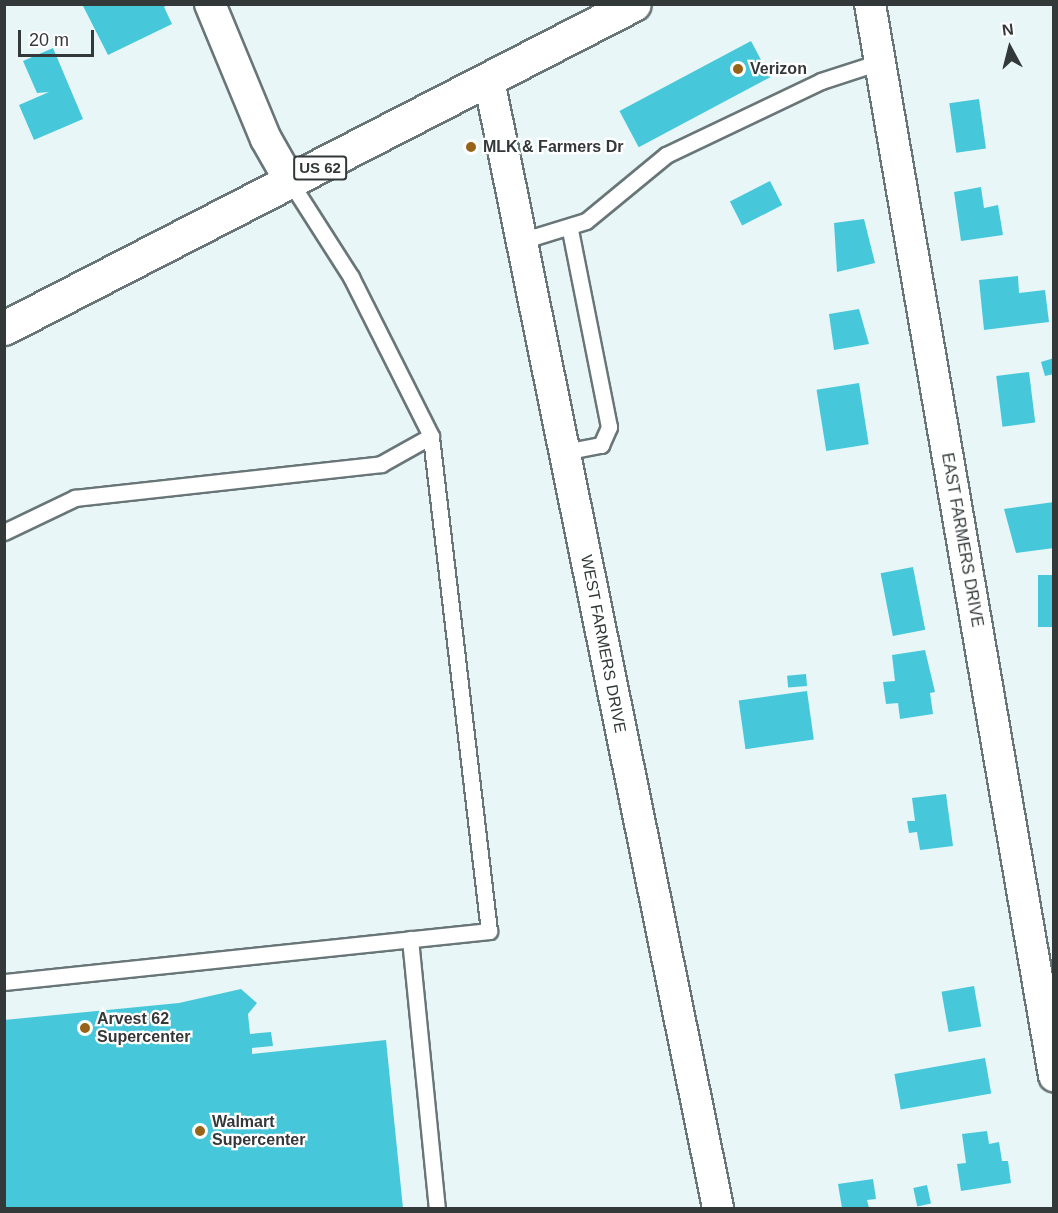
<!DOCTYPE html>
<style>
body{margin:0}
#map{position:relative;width:1058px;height:1213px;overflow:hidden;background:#e8f6f8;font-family:Helvetica,sans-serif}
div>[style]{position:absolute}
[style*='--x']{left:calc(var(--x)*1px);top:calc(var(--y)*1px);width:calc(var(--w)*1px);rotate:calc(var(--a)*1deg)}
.building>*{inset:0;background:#46c8da;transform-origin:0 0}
.roads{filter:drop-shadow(2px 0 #697678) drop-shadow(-2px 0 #697678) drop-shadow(0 2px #697678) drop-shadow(0 -2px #697678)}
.lane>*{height:15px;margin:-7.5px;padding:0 7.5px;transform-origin:7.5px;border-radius:7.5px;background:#fff}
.street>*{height:30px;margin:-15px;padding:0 15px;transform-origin:15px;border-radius:15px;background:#fff}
.highway>*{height:33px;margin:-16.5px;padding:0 16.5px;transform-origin:16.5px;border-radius:16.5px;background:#fff}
.dots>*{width:16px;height:16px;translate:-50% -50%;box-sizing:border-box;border:3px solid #fff;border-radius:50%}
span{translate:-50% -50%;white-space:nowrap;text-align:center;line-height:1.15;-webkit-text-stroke:4.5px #fff;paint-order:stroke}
.shield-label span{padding:2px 4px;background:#fff;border:2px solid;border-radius:4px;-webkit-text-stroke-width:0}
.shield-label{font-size:15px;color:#333839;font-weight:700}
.poi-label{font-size:16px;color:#333839;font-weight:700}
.left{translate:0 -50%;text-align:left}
.street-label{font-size:16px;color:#333839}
.frame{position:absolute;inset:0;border:6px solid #333839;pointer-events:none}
.north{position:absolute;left:980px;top:18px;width:60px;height:60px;-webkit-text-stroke:4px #fff;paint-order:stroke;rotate:353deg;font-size:16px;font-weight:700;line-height:24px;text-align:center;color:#333839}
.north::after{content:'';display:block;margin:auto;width:21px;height:27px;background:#333839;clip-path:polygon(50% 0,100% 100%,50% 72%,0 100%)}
.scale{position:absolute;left:18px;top:30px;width:76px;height:27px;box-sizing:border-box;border:3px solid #333839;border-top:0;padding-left:8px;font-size:18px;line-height:21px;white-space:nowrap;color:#333839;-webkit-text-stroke:4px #fff;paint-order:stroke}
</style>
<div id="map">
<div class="building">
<div style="clip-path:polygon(82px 4px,169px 4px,164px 7px,172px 24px,108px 55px)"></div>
<div style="left:751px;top:41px;width:41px;height:149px;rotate:62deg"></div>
<div style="clip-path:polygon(53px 48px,83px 119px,34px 140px,19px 105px,49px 92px,37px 93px,23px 61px)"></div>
<div style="left:979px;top:99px;width:50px;height:30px;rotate:82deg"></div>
<div style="left:770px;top:181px;width:27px;height:45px;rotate:63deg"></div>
<div style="clip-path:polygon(981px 187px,984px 208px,998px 205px,1003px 235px,961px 241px,954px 192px)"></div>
<div style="clip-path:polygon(864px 219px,875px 263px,837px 272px,834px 223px)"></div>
<div style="clip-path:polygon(1018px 276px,1019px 293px,1045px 290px,1049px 322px,984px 330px,979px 280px)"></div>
<div style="clip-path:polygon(859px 309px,869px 344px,834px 350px,829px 314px)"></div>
<div style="clip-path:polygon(1054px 358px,1054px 374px,1045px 376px,1041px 362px)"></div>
<div style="left:1029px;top:372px;width:51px;height:33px;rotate:83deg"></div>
<div style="left:859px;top:383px;width:62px;height:43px;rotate:81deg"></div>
<div style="clip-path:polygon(1054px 502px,1054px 548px,1016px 553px,1004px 509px)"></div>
<div style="left:913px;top:567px;width:64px;height:33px;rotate:79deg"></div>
<div style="left:1054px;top:575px;width:52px;height:16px;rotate:90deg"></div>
<div style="clip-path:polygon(925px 650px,935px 692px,930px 693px,933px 714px,900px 719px,898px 703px,886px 704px,883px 682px,895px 681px,892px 655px)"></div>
<div style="left:806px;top:674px;width:12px;height:19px;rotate:85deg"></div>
<div style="left:807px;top:691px;width:49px;height:69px;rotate:82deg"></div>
<div style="clip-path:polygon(946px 794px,953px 846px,920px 850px,917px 832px,909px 833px,907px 821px,915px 821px,912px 798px)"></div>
<div style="left:974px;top:986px;width:41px;height:33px;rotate:80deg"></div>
<div style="clip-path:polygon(241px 989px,257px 1003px,248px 1014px,250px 1034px,271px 1032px,273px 1046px,252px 1048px,252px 1054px,386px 1040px,403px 1208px,4px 1208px,4px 1020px,179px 1003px)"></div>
<div style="left:985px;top:1058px;width:36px;height:92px;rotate:80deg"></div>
<div style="clip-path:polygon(987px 1131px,989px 1144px,999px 1142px,1002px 1161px,1008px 1161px,1011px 1183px,961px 1191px,957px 1164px,966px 1163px,962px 1134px)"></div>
<div style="clip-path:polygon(873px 1179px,876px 1199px,867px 1200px,869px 1208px,842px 1208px,838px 1184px)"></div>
<div style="left:927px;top:1185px;width:19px;height:14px;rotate:78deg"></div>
</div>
<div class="roads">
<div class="lane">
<div style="--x:521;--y:241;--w:68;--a:-17.1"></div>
<div style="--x:586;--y:221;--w:104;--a:-39.5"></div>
<div style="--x:666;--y:155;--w:172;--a:-25.5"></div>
<div style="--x:821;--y:81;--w:62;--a:-17.9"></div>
<div style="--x:564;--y:452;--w:38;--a:-11"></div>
<div style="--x:601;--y:445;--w:20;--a:-66"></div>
<div style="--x:609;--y:427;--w:201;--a:-101.2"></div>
<div style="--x:4;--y:532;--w:79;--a:-25.6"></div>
<div style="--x:75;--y:498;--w:308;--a:-6.3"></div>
<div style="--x:381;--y:464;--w:57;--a:-29.2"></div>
<div style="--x:410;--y:939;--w:270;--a:84.3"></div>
<div style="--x:4;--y:982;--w:488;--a:-6"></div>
<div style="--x:489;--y:931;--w:498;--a:-96.7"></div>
<div style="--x:431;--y:436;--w:178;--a:-116.7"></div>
<div style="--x:351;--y:277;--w:112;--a:-122.6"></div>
</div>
<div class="street">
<div style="--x:210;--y:4;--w:146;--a:67.5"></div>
<div style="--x:266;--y:139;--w:51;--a:60.4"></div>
<div style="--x:870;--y:4;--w:1088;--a:80.26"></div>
<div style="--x:489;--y:80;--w:1151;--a:78.52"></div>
</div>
<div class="highway">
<div style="--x:4;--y:328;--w:708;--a:-27.22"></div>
</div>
</div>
<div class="dots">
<div style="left:738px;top:69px;background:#976319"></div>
<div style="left:471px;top:147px;background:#976319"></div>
<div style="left:85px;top:1028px;background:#976319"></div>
<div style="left:200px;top:1131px;background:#976319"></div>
</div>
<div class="shield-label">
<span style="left:320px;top:168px">US 62</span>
</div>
<div class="poi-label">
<span class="left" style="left:750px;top:69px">Verizon</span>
<span class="left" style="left:483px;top:147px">MLK &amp; Farmers Dr</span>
<span class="left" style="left:97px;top:1028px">Arvest 62<br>Supercenter</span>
<span class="left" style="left:212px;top:1131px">Walmart<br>Supercenter</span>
</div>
<div class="street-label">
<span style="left:962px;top:540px;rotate:80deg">EAST FARMERS DRIVE</span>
<span style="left:603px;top:644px;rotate:79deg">WEST FARMERS DRIVE</span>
</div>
<div class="frame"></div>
<div class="north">N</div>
<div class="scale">20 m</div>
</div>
